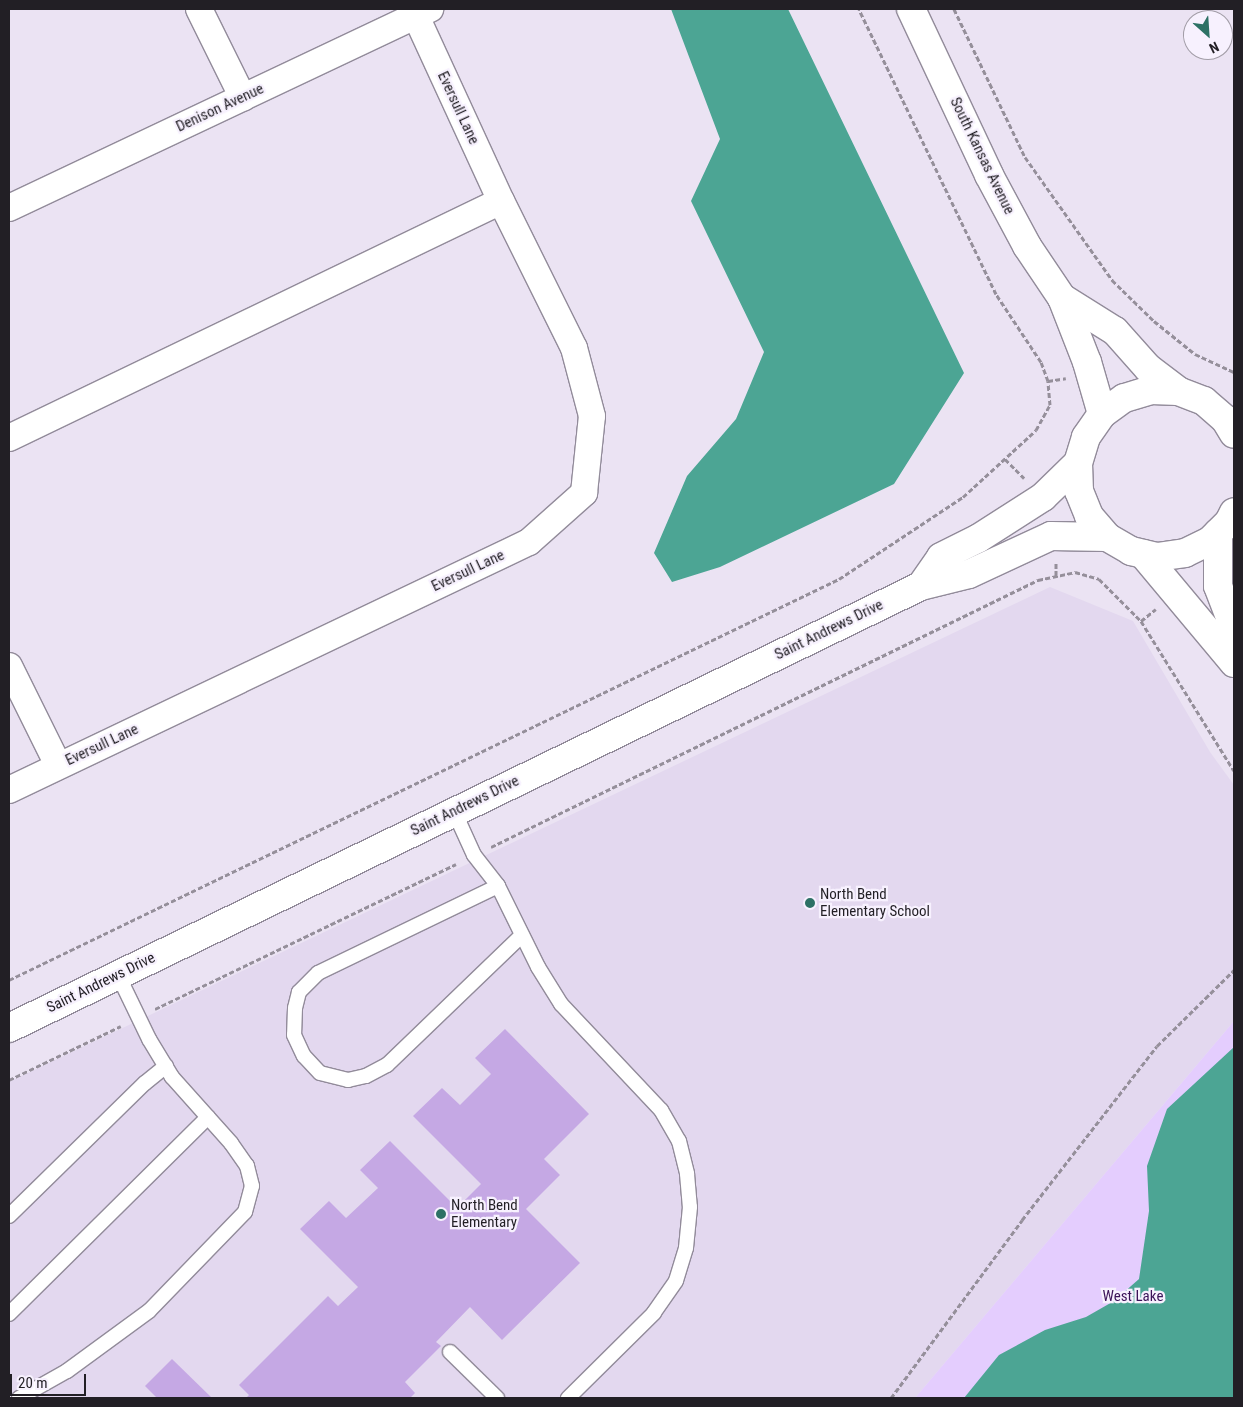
<!DOCTYPE html>
<style>
body{margin:0}
#map{position:relative;width:1243px;height:1407px;overflow:hidden;background:#ebe3f3;font-family:"Roboto Condensed",sans-serif}
div>[style]{position:absolute}
[style*='--x']{left:calc(var(--x)*1px);top:calc(var(--y)*1px);width:calc(var(--w)*1px);rotate:calc(var(--a)*1deg)}
.built>*{inset:0;background:#e3d8ef}
.green>*{inset:0;background:#e4cdfe}
.water>*{inset:0;background:#4ca594}
.building>*{inset:0;background:#c5a8e4}
.path>*{height:3px;margin-top:-1.5px;transform-origin:0;background:repeating-linear-gradient(90deg,#958f9a 0 5px,transparent 0 7.5px)}
.roads{filter:drop-shadow(1px 0 #928b9a) drop-shadow(-1px 0 #928b9a) drop-shadow(0 1px #928b9a) drop-shadow(0 -1px #928b9a)}
.lane>*{height:14px;margin:-7px;padding:0 7px;transform-origin:7px;border-radius:7px;background:#fff}
.street>*{height:26px;margin:-13px;padding:0 13px;transform-origin:13px;border-radius:13px;background:#fff}
.secondary>*{height:28px;margin:-14px;padding:0 14px;transform-origin:14px;border-radius:14px;background:#fff}
.dots>*{width:14px;height:14px;translate:-50% -50%;box-sizing:border-box;border:2px solid #f7f1fe;border-radius:50%}
span{translate:-50% -50%;white-space:nowrap;text-align:center;line-height:1.15;-webkit-text-stroke:4.5px #f7f1fe;paint-order:stroke}
.street-label{font-size:15px;color:#221f25}
.poi-label{font-size:15px;color:#221f25}
.left{translate:0 -50%;text-align:left}
.park-label{font-size:15px;color:#3b1258}
.frame{position:absolute;inset:0;border:10px solid #221f25;pointer-events:none}
.north{position:absolute;left:1183px;top:10px;width:50px;height:50px;box-sizing:border-box;background:#f7f1fe;border:1px solid #a29da7;border-radius:50%;rotate:154deg;font-size:14px;font-weight:700;line-height:20px;text-align:center;color:#221f25}
.north::after{content:'';display:block;margin:auto;width:18px;height:22px;background:#2d7165;clip-path:polygon(50% 0,100% 100%,50% 72%,0 100%)}
.scale{position:absolute;left:10px;top:1374px;width:76px;height:22px;box-sizing:border-box;border:2px solid #221f25;border-top:0;padding-left:6px;font-size:15px;line-height:18px;white-space:nowrap;color:#221f25;-webkit-text-stroke:4px #f7f1fe;paint-order:stroke}
</style>
<div id="map">
<div class="built">
<div style="clip-path:polygon(1050px 587px,1133px 621px,1210px 752px,1234px 785px,1234px 1021px,915px 1398px,9px 1398px,9px 1082px)"></div>
</div>
<div class="green">
<div style="clip-path:polygon(1234px 1021px,1234px 1398px,915px 1398px)"></div>
</div>
<div class="water">
<div style="clip-path:polygon(671px 9px,788px 9px,964px 373px,894px 484px,720px 567px,672px 582px,654px 553px,687px 476px,736px 419px,764px 352px,691px 201px,720px 139px)"></div>
<div style="clip-path:polygon(1234px 1047px,1234px 1398px,964px 1398px,999px 1355px,1045px 1330px,1086px 1317px,1114px 1301px,1139px 1279px,1149px 1211px,1147px 1166px,1167px 1109px)"></div>
</div>
<div class="building">
<div style="clip-path:polygon(505px 1029px,589px 1114px,544px 1159px,560px 1175px,526px 1209px,580px 1263px,502px 1340px,470px 1307px,436px 1342px,441px 1346px,405px 1382px,415px 1393px,410px 1398px,246px 1398px,249px 1395px,239px 1385px,328px 1296px,338px 1306px,358px 1287px,300px 1229px,329px 1201px,346px 1218px,378px 1188px,360px 1170px,390px 1141px,457px 1208px,481px 1184px,413px 1116px,442px 1088px,460px 1105px,491px 1074px,475px 1058px)"></div>
<div style="clip-path:polygon(172px 1359px,212px 1398px,157px 1398px,145px 1386px)"></div>
</div>
<div class="path">
<div style="--x:954;--y:9;--w:164;--a:64.4"></div>
<div style="--x:1025;--y:157;--w:151;--a:54.7"></div>
<div style="--x:1112;--y:280;--w:59;--a:44.3"></div>
<div style="--x:1154;--y:321;--w:53;--a:38.8"></div>
<div style="--x:1195;--y:354;--w:43;--a:24.8"></div>
<div style="--x:1048;--y:381;--w:18;--a:-9"></div>
<div style="--x:1005;--y:459;--w:27;--a:45"></div>
<div style="--x:1056;--y:563;--w:13;--a:90"></div>
<div style="--x:1141;--y:621;--w:19;--a:-39"></div>
<div style="--x:491;--y:847;--w:609;--a:-26.02"></div>
<div style="--x:1038;--y:580;--w:38;--a:-12"></div>
<div style="--x:1075;--y:572;--w:25;--a:16"></div>
<div style="--x:1099;--y:579;--w:59;--a:45"></div>
<div style="--x:1141;--y:621;--w:176;--a:58.2"></div>
<div style="--x:9;--y:980;--w:922;--a:-25.79"></div>
<div style="--x:839;--y:579;--w:149;--a:-33.5"></div>
<div style="--x:963;--y:497;--w:99;--a:-42.5"></div>
<div style="--x:1036;--y:430;--w:29;--a:-61"></div>
<div style="--x:1050;--y:405;--w:24;--a:-95"></div>
<div style="--x:1048;--y:381;--w:20;--a:-110"></div>
<div style="--x:1041;--y:362;--w:82;--a:-123.5"></div>
<div style="--x:996;--y:294;--w:316;--a:-115.7"></div>
<div style="--x:155;--y:1009;--w:334;--a:-25.7"></div>
<div style="--x:9;--y:1080;--w:124;--a:-25.7"></div>
<div style="--x:891;--y:1398;--w:221;--a:-53.6"></div>
<div style="--x:1022;--y:1220;--w:220;--a:-52.2"></div>
<div style="--x:1157;--y:1046;--w:108;--a:-44.6"></div>
</div>
<div class="roads">
<div class="lane">
<div style="--x:454;--y:811;--w:48;--a:65.6"></div>
<div style="--x:474;--y:855;--w:39;--a:52"></div>
<div style="--x:498;--y:886;--w:90;--a:63.7"></div>
<div style="--x:538;--y:967;--w:44;--a:58.1"></div>
<div style="--x:561;--y:1004;--w:146;--a:46.7"></div>
<div style="--x:661;--y:1110;--w:36;--a:60"></div>
<div style="--x:679;--y:1141;--w:34;--a:76"></div>
<div style="--x:687;--y:1174;--w:33;--a:85"></div>
<div style="--x:690;--y:1207;--w:41;--a:95.6"></div>
<div style="--x:686;--y:1248;--w:34;--a:107"></div>
<div style="--x:676;--y:1281;--w:39;--a:125"></div>
<div style="--x:654;--y:1313;--w:121;--a:135.3"></div>
<div style="--x:498;--y:886;--w:200;--a:154.2"></div>
<div style="--x:318;--y:973;--w:27;--a:135"></div>
<div style="--x:299;--y:992;--w:16;--a:104"></div>
<div style="--x:295;--y:1008;--w:27;--a:92"></div>
<div style="--x:294;--y:1035;--w:23;--a:65"></div>
<div style="--x:304;--y:1056;--w:23;--a:47"></div>
<div style="--x:320;--y:1073;--w:29;--a:14"></div>
<div style="--x:348;--y:1080;--w:18;--a:-13"></div>
<div style="--x:366;--y:1076;--w:24;--a:-28"></div>
<div style="--x:387;--y:1065;--w:187;--a:-43.9"></div>
<div style="--x:9;--y:1216;--w:190;--a:-44.4"></div>
<div style="--x:145;--y:1083;--w:27;--a:-39"></div>
<div style="--x:9;--y:1314;--w:280;--a:-44.7"></div>
<div style="--x:450;--y:1352;--w:66;--a:44.4"></div>
<div style="--x:19;--y:1398;--w:55;--a:-29.4"></div>
<div style="--x:67;--y:1371;--w:102;--a:-36.2"></div>
<div style="--x:149;--y:1311;--w:138;--a:-45.9"></div>
<div style="--x:245;--y:1212;--w:27;--a:-75"></div>
<div style="--x:252;--y:1186;--w:21;--a:-104"></div>
<div style="--x:247;--y:1166;--w:28;--a:-125"></div>
<div style="--x:231;--y:1143;--w:89;--a:-131.8"></div>
<div style="--x:172;--y:1077;--w:44;--a:-121.2"></div>
<div style="--x:149;--y:1039;--w:71;--a:-115.8"></div>
</div>
<div class="street">
<div style="--x:199;--y:9;--w:99;--a:63.7"></div>
<div style="--x:9;--y:208;--w:466;--a:-25.3"></div>
<div style="--x:9;--y:438;--w:546;--a:-25.72"></div>
<div style="--x:9;--y:666;--w:110;--a:63.7"></div>
<div style="--x:9;--y:790;--w:576;--a:-25.5"></div>
<div style="--x:529;--y:542;--w:74;--a:-41.7"></div>
<div style="--x:584;--y:493;--w:77;--a:-84.1"></div>
<div style="--x:592;--y:416;--w:70;--a:-104.8"></div>
<div style="--x:574;--y:348;--w:164;--a:-116.4"></div>
<div style="--x:501;--y:201;--w:204;--a:-114.7"></div>
</div>
<div class="secondary">
<div style="--x:911;--y:9;--w:183;--a:64.8"></div>
<div style="--x:989;--y:175;--w:81;--a:61.8"></div>
<div style="--x:1027;--y:246;--w:63;--a:56.1"></div>
<div style="--x:1062;--y:298;--w:69;--a:68.7"></div>
<div style="--x:1087;--y:362;--w:54;--a:73.9"></div>
<div style="--x:1062;--y:298;--w:62;--a:31.9"></div>
<div style="--x:1115;--y:331;--w:50;--a:48.3"></div>
<div style="--x:1148;--y:368;--w:38;--a:37"></div>
<div style="--x:1178;--y:391;--w:28;--a:21"></div>
<div style="--x:1204;--y:401;--w:28;--a:41"></div>
<div style="--x:1225;--y:419;--w:17;--a:59"></div>
<div style="--x:1178;--y:391;--w:27;--a:-178"></div>
<div style="--x:1151;--y:390;--w:28;--a:163"></div>
<div style="--x:1124;--y:398;--w:27;--a:144"></div>
<div style="--x:1102;--y:414;--w:28;--a:125"></div>
<div style="--x:1086;--y:437;--w:27;--a:107"></div>
<div style="--x:1078;--y:463;--w:28;--a:88"></div>
<div style="--x:1079;--y:491;--w:27;--a:68"></div>
<div style="--x:1089;--y:516;--w:28;--a:49"></div>
<div style="--x:1107;--y:537;--w:28;--a:30"></div>
<div style="--x:1131;--y:551;--w:27;--a:13"></div>
<div style="--x:1157;--y:557;--w:28;--a:-8"></div>
<div style="--x:1185;--y:553;--w:28;--a:-26"></div>
<div style="--x:1210;--y:541;--w:27;--a:-45"></div>
<div style="--x:1229;--y:522;--w:11;--a:-63"></div>
<div style="--x:1218;--y:533;--w:53;--a:90"></div>
<div style="--x:1218;--y:586;--w:34;--a:69"></div>
<div style="--x:1230;--y:618;--w:42;--a:85.9"></div>
<div style="--x:1143;--y:554;--w:142;--a:50.1"></div>
<div style="--x:921;--y:586;--w:35;--a:-55"></div>
<div style="--x:941;--y:557;--w:42;--a:-26.6"></div>
<div style="--x:979;--y:538;--w:76;--a:-32.6"></div>
<div style="--x:1043;--y:497;--w:49;--a:-44.2"></div>
<div style="--x:9;--y:1028;--w:1013;--a:-25.86"></div>
<div style="--x:921;--y:586;--w:49;--a:-14"></div>
<div style="--x:969;--y:574;--w:90;--a:-24.9"></div>
<div style="--x:1051;--y:536;--w:56;--a:1"></div>
</div>
</div>
<div class="dots">
<div style="left:810px;top:903px;background:#2d7165"></div>
<div style="left:441px;top:1214px;background:#2d7165"></div>
</div>
<div class="street-label">
<span style="left:220px;top:108px;rotate:-25deg">Denison Avenue</span>
<span style="left:458px;top:108px;rotate:65deg">Eversull Lane</span>
<span style="left:982px;top:156px;rotate:64deg">South Kansas Avenue</span>
<span style="left:468px;top:571px;rotate:-25deg">Eversull Lane</span>
<span style="left:829px;top:630px;rotate:-26deg">Saint Andrews Drive</span>
<span style="left:102px;top:745px;rotate:-25deg">Eversull Lane</span>
<span style="left:465px;top:806px;rotate:-26deg">Saint Andrews Drive</span>
<span style="left:101px;top:983px;rotate:-26deg">Saint Andrews Drive</span>
</div>
<div class="poi-label">
<span class="left" style="left:820px;top:903px">North Bend<br>Elementary School</span>
<span class="left" style="left:451px;top:1214px">North Bend<br>Elementary</span>
</div>
<div class="park-label">
<span style="left:1133px;top:1297px">West Lake</span>
</div>
<div class="frame"></div>
<div class="north">N</div>
<div class="scale">20 m</div>
</div>
